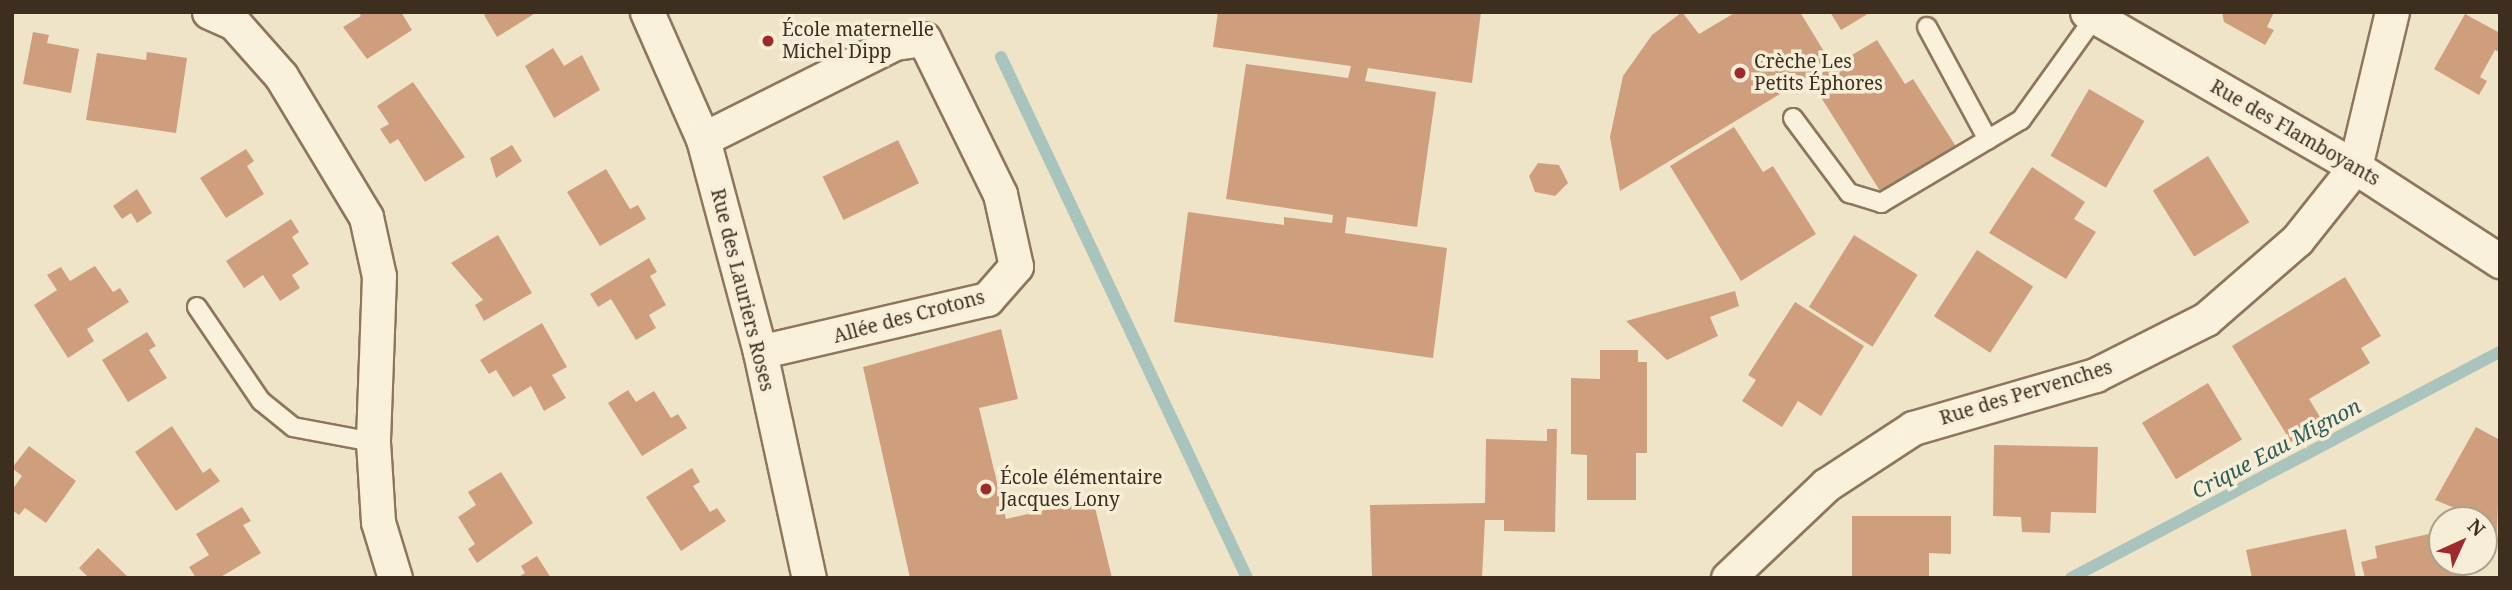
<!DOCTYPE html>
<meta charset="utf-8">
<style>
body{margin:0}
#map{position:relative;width:2512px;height:590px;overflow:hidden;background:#f0e4c8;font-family:"Noto Serif",serif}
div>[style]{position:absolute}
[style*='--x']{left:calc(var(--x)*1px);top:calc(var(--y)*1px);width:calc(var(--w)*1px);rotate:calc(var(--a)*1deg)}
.stream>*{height:12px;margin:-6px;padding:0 6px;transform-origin:6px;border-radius:6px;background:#a9c4bc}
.building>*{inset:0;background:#cf9f7d;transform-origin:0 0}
.roads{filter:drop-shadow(2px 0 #8d765c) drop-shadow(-2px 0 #8d765c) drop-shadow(0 2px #8d765c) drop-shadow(0 -2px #8d765c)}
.lane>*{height:18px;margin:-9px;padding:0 9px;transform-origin:9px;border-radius:9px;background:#faf1dc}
.street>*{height:33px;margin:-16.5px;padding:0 16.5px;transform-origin:16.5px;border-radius:16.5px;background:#faf1dc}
.dots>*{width:19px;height:19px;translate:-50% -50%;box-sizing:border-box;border:4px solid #f7eed8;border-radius:50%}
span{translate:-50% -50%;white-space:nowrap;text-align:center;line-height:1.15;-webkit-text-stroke:7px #f7eed8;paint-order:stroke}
.poi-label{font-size:19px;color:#3d2e20}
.left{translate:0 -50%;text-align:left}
.street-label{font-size:19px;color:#3d2e20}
.water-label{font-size:21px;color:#2f5d5a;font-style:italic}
.frame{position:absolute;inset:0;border:14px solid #3d2e20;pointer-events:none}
.north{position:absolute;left:2428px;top:506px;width:70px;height:70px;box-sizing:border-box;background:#f7eed8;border:2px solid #ada18e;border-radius:50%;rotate:45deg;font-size:19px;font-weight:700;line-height:28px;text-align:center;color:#3d2e20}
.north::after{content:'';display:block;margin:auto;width:24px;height:32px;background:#9e2a2b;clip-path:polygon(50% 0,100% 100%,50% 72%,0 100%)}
</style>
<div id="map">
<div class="stream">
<div style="--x:1001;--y:57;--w:576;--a:64.72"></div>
<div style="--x:2071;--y:578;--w:485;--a:-27.8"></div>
</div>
<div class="building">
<div style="clip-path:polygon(358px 12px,401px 12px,412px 30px,367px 59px,343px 27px,361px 16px)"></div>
<div style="clip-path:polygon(488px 12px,537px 12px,497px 37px,484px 15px)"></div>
<div style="clip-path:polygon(1218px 12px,1481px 12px,1472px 83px,1368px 68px,1365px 81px,1436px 92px,1417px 227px,1347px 217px,1345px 233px,1447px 248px,1433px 358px,1174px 322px,1188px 212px,1284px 225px,1284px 217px,1332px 223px,1333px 215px,1226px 199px,1246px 64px,1348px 78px,1351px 66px,1213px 47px)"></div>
<div style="clip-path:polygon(1682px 12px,1699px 34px,1736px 12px,1800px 12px,1831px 63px,1620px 191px,1610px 137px,1623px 76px,1652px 35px)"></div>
<div style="clip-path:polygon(1830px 12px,1871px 12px,1841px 30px)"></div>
<div style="clip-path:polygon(2222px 12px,2274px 12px,2267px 27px,2274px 30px,2265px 45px,2224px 22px)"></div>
<div style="clip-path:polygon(2465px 14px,2500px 33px,2500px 52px,2495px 50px,2480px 77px,2487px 81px,2479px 95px,2434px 69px)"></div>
<div style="clip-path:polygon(33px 32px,49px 35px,47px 43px,79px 49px,71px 93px,23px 84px)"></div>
<div style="clip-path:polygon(1877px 40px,1905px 84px,1913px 79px,1957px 148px,1882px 194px,1810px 80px)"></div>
<div style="clip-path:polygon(553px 48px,564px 66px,582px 55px,600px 90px,554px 118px,525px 66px)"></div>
<div style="clip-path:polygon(147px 52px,187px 58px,176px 133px,86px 120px,97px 53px,146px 60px)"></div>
<div style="clip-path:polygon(413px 82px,465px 157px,425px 182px,398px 139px,390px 144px,380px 129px,389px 124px,377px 106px)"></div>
<div style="left:2089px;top:89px;width:64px;height:77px;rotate:30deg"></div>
<div style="clip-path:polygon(1734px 127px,1763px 172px,1773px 166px,1816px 234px,1741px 281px,1670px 166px)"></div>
<div style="left:898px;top:140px;width:48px;height:84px;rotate:64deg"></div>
<div style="clip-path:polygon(512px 145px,522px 161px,496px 178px,490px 158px)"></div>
<div style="clip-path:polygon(246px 149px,254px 161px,247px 166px,264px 194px,226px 218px,200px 178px)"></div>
<div style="left:2208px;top:156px;width:78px;height:65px;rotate:58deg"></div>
<div style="clip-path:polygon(1538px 163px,1559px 165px,1568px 183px,1555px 196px,1535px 192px,1529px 176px)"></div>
<div style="clip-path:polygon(2032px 167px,2085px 202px,2074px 219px,2096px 232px,2066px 279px,1989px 233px)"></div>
<div style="clip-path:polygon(606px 169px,630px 209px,638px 205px,646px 219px,600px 246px,567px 192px)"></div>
<div style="clip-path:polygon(137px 189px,152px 213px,137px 223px,131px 213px,122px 219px,113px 206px)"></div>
<div style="clip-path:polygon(291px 219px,299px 232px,292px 237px,309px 264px,292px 275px,300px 288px,280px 301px,263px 275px,244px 288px,226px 261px)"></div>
<div style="clip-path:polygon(498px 235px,532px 293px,484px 321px,475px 305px,483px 300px,451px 263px)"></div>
<div style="left:1854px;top:235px;width:75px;height:85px;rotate:32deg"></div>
<div style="left:1977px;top:250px;width:67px;height:79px;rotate:33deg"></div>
<div style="clip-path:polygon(649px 258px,657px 272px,650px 276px,666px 305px,649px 315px,656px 328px,636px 340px,611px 299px,598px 307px,590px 294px)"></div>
<div style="clip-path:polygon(95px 266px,113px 292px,120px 288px,129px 302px,87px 329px,94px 341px,68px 358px,34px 305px,57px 290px,47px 275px,61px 267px,70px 281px)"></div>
<div style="clip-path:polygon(2345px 277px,2381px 336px,2361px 348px,2370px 363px,2309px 399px,2323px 422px,2291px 442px,2232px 346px)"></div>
<div style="clip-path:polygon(1735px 291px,1739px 306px,1710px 317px,1718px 336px,1667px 360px,1626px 321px)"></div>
<div style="clip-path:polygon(1795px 302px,1864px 346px,1821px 416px,1798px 401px,1782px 427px,1742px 401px,1756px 380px,1748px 375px)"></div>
<div style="clip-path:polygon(542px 323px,567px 367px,552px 375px,566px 398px,544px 411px,531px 386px,513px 397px,496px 370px,489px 374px,480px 360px)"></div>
<div style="clip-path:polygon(1001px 329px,1018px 399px,979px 408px,1006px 519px,1093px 499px,1112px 578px,910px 578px,863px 367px)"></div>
<div style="clip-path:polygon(147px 332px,156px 346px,149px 350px,167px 378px,128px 402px,102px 360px)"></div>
<div style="clip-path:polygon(1600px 350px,1638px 350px,1638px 362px,1647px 362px,1647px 453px,1636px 453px,1636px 500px,1587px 500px,1587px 455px,1571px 454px,1571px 378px,1600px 379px)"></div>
<div style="left:2208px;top:383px;width:66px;height:77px;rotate:59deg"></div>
<div style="clip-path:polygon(628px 390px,636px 402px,654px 391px,671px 418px,678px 414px,687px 428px,642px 456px,608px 403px)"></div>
<div style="clip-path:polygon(172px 426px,203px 473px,210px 468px,220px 481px,176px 511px,135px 452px)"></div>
<div style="clip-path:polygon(2476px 427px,2500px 440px,2497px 534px,2484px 520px,2435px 500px)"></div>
<div style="clip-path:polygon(1547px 429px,1557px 429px,1555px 532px,1504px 531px,1504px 520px,1485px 520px,1482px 578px,1372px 578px,1370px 505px,1485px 503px,1486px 439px,1547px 441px)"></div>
<div style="clip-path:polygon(1994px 445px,2098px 447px,2096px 513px,2051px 512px,2050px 533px,2022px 532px,2021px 517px,1993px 516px)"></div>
<div style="clip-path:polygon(29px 446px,76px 481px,46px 523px,25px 508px,19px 515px,12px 510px,12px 490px,22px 476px,12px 468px)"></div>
<div style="clip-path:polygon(692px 468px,700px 482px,693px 486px,710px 512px,717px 508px,726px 521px,681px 551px,646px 497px)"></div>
<div style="clip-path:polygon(501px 472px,533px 523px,477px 563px,468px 549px,475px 544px,458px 517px,476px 505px,468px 492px)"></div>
<div style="clip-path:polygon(242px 507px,251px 521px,243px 525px,261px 553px,219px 578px,196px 578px,189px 567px,209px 555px,196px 534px)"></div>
<div style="clip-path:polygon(1852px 516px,1951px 516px,1951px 554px,1929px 553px,1929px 578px,1852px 578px)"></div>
<div style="clip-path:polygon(2346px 529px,2356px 578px,2252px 578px,2246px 550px)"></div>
<div style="clip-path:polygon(2442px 531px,2442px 562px,2464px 562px,2467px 578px,2365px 578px,2361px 562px,2377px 558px,2375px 546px)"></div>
<div style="clip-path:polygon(98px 548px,129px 578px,89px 578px,79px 568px)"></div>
<div style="clip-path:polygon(537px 556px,551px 578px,517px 578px,525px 573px,521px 566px)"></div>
</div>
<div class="roads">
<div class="lane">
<div style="--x:1927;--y:27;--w:128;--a:61.6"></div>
<div style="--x:1793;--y:118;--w:94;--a:53.3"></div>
<div style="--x:1849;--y:193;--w:34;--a:17"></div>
<div style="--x:1881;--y:203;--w:163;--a:-30.7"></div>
<div style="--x:2021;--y:120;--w:127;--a:-54.3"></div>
<div style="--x:197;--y:307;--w:114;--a:55.8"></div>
<div style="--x:261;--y:401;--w:41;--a:39.1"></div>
<div style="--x:293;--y:427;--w:81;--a:10.6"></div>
</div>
<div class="street">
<div style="--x:209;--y:12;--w:27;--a:24"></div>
<div style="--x:234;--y:23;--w:71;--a:48.4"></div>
<div style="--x:281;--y:76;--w:165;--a:58.9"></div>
<div style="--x:366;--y:217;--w:60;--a:77.6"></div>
<div style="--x:379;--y:276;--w:166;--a:92.1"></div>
<div style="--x:373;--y:442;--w:80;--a:86.4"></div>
<div style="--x:378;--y:522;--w:59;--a:73.1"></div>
<div style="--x:647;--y:12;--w:139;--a:66.2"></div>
<div style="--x:703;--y:139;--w:220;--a:75"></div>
<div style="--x:760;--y:352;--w:231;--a:77.8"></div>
<div style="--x:2087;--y:12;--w:310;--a:30"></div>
<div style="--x:2355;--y:167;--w:173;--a:33"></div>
<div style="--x:703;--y:139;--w:215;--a:-26.6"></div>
<div style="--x:895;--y:43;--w:29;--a:-8"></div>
<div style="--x:924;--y:39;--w:173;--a:63.9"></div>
<div style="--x:1000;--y:194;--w:74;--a:77.5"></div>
<div style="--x:1016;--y:266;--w:44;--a:131.3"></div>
<div style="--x:987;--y:299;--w:233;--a:166.9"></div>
<div style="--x:1728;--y:578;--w:135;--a:-43.5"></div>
<div style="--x:1826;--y:485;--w:104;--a:-33.2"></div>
<div style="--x:1913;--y:428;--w:190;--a:-16.2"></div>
<div style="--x:2095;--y:375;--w:124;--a:-26.8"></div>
<div style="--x:2206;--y:319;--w:121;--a:-41"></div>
<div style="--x:2297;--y:240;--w:93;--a:-51.5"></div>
<div style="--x:2355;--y:167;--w:159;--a:-76.6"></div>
</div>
</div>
<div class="dots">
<div style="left:768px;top:41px;background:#9e2a2b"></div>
<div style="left:1740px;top:73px;background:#9e2a2b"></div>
<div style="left:986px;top:489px;background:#9e2a2b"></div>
</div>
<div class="poi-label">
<span class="left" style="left:782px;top:41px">École maternelle<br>Michel Dipp</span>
<span class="left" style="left:1754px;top:73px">Crèche Les<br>Petits Éphores</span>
<span class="left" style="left:1000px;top:489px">École élémentaire<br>Jacques Lony</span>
</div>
<div class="street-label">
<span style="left:2295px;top:133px;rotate:30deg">Rue des Flamboyants</span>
<span style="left:742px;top:290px;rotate:76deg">Rue des Lauriers Roses</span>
<span style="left:909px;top:317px;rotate:-15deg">Allée des Crotons</span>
<span style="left:2026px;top:393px;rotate:-17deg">Rue des Pervenches</span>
</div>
<div class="water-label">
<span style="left:2276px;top:448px;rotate:-28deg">Crique Eau Mignon</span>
</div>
<div class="frame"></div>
<div class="north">N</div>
</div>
